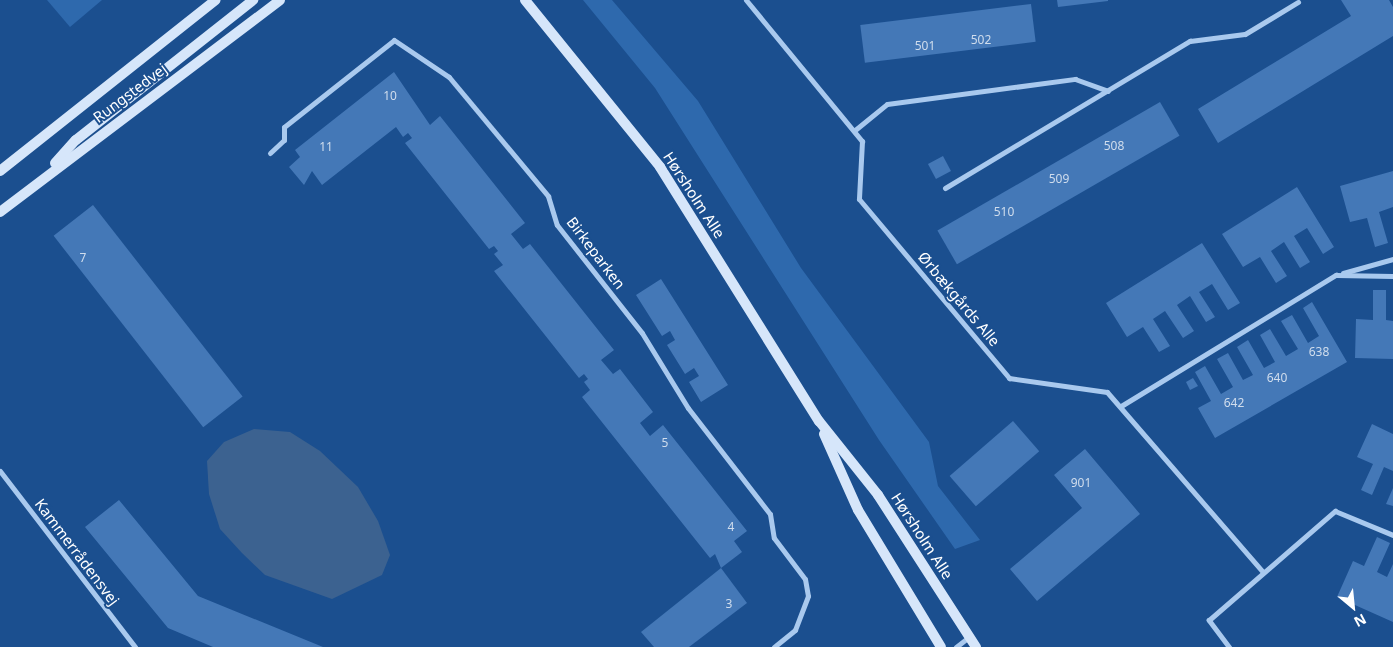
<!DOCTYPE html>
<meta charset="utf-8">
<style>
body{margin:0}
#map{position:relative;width:1393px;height:647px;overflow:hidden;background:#1b4f8f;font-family:"Noto Sans",sans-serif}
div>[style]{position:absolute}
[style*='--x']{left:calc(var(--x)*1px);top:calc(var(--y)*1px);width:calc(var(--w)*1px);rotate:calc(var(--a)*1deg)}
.green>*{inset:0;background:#2e69ad}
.water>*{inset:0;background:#3c6290}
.building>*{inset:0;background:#4478b7;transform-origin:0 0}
.minor>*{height:5px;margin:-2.5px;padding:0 2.5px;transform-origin:2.5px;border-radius:2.5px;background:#a9c9ee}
.secondary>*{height:10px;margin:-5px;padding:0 5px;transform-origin:5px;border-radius:5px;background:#d6e6fa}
span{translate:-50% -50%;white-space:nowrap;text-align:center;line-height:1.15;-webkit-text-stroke:4px #1b4f8f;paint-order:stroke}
.number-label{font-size:12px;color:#d0dded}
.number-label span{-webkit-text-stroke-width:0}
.street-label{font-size:15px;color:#fff}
.north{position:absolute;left:1328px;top:582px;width:50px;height:50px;-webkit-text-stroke:4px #1b4f8f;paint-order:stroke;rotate:152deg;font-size:14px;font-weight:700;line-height:20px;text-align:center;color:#fff}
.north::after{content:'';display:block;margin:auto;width:18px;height:22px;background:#fff;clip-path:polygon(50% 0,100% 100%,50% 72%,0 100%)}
</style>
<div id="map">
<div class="green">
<div style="clip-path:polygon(47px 0,102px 0,70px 27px)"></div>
<div style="clip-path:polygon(583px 0,612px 0,698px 101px,801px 268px,929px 442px,938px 486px,980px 540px,955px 549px,879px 440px,655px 88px)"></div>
</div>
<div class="water">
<div style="clip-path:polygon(254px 429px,290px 432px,320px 451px,358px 487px,378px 521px,390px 555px,382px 575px,332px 599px,265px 575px,242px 553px,220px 529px,209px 494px,207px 461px,224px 442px)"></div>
</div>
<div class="building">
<div style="clip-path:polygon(1057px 0,1108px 0,1108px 1px,1058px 7px)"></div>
<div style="clip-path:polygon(1341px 0,1389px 0,1393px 7px,1393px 36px,1218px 143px,1198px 109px,1351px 16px)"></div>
<div style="left:1031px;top:4px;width:38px;height:172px;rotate:83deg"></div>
<div style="clip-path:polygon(394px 72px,430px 125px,440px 116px,525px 223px,511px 234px,523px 249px,530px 244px,614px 350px,601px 360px,613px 374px,620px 369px,653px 412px,640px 423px,650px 436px,663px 425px,747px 531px,734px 541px,742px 552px,721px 568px,715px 554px,710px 558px,582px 397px,590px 390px,584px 382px,588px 379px,584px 374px,579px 378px,494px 271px,503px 265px,494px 254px,498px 251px,494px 246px,489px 249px,405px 143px,412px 138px,408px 133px,403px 137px,396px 127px,322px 185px,312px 171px,304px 185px,289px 167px,300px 157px,295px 150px)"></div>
<div style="left:1160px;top:102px;width:39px;height:257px;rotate:60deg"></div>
<div style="left:943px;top:156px;width:17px;height:17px;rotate:62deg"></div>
<div style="clip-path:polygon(1393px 171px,1393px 207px,1379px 212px,1388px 243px,1375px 247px,1367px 218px,1350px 222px,1340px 186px)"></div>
<div style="clip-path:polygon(1297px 187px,1334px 247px,1323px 254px,1307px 228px,1294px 236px,1310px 262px,1300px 268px,1284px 242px,1271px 251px,1287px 276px,1276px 283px,1260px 257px,1243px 267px,1222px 234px)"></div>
<div style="left:93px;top:205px;width:243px;height:50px;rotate:52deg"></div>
<div style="clip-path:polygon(1202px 243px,1240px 303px,1228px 310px,1212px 284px,1199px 292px,1215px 317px,1206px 322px,1190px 296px,1177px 305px,1194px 331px,1183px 338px,1165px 311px,1153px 319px,1170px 346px,1159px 352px,1143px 327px,1127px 337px,1106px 303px)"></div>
<div style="clip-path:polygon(661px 279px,728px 385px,701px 402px,689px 382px,699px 376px,694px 368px,685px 374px,667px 345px,675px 340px,670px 331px,662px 336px,636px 295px)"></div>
<div style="clip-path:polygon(1373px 290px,1386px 290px,1386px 320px,1393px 321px,1393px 359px,1355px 358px,1356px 319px,1373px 320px)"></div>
<div style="clip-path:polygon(1312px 302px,1347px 362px,1215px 438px,1198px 408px,1211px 401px,1195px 372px,1205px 366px,1221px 394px,1233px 387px,1217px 359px,1228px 353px,1243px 380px,1253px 375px,1237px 347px,1248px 340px,1264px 368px,1275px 362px,1260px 335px,1270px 329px,1286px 356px,1298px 349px,1281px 321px,1292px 315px,1308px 343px,1319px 336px,1303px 308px)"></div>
<div style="clip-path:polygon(1193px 378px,1198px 386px,1190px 390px,1186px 382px)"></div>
<div style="left:1013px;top:421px;width:40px;height:84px;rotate:49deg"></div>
<div style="clip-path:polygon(1372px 424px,1393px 434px,1393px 471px,1384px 467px,1372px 495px,1361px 490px,1373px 464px,1357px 457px)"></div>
<div style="clip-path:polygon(1085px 449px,1140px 514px,1037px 601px,1010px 569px,1082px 508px,1054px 475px)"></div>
<div style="clip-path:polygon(1393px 488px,1393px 506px,1386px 504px)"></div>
<div style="clip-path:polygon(119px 500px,198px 596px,323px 647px,213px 647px,168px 628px,85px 527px)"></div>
<div style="clip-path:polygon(1377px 537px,1390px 543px,1377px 572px,1387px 577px,1393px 564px,1393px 622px,1337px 597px,1353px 561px,1364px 566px)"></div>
<div style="clip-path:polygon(721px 568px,747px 603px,689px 647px,654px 647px,641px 632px)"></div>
</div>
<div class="minor">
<div style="--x:746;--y:0;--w:183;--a:50.6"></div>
<div style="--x:862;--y:141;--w:58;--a:93"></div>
<div style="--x:859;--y:199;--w:234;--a:50"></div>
<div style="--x:1009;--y:378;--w:99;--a:8.1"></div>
<div style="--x:1107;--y:392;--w:238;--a:49.1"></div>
<div style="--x:855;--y:130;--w:41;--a:-39.1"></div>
<div style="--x:887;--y:104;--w:190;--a:-7.6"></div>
<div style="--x:1075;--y:79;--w:35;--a:20"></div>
<div style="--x:270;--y:153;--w:19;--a:-43"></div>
<div style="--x:284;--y:140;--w:13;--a:-90"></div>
<div style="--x:284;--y:127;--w:140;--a:-38.3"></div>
<div style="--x:394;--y:40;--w:66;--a:33.9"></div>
<div style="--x:449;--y:77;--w:155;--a:50.2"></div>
<div style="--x:548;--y:196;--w:30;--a:73"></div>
<div style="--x:557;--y:225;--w:137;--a:51.8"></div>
<div style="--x:642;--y:333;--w:88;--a:58.5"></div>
<div style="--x:688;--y:408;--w:134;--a:52.3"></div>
<div style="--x:770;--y:514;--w:24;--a:81"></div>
<div style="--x:774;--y:538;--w:51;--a:52.9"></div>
<div style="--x:805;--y:579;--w:17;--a:80"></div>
<div style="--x:808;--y:596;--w:36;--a:111"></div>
<div style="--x:795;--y:630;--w:27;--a:141"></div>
<div style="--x:945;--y:188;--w:286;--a:-31"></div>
<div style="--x:1190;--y:41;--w:55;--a:-7.3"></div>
<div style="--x:1245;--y:34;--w:62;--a:-31.1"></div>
<div style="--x:1343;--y:273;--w:52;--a:-15.6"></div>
<div style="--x:1121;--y:406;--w:252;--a:-31.4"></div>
<div style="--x:1336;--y:275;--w:57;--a:1"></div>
<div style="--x:0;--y:471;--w:222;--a:52.5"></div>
<div style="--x:956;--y:647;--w:16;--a:-38"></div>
<div style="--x:1229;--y:647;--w:34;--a:-127"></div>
<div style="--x:1209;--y:620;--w:167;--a:-40.9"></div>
<div style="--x:1335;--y:511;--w:63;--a:22.5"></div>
</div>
<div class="secondary">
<div style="--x:525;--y:0;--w:215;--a:51"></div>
<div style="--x:660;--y:167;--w:300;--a:58"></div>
<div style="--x:819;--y:421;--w:95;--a:51.4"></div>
<div style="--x:878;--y:495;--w:181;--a:57.2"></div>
<div style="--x:55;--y:163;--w:31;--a:-48"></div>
<div style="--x:76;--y:140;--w:226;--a:-38.3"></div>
<div style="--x:0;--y:171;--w:275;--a:-38.4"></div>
<div style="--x:0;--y:212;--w:351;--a:-37.1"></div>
<div style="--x:824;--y:434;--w:83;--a:65.9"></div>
<div style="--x:858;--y:510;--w:160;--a:58.8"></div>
</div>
<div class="number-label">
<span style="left:981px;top:40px">502</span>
<span style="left:925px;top:46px">501</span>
<span style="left:390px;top:96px">10</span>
<span style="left:1114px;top:146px">508</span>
<span style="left:326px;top:147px">11</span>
<span style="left:1059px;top:179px">509</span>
<span style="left:1004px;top:212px">510</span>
<span style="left:83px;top:258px">7</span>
<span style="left:1319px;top:352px">638</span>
<span style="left:1277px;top:378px">640</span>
<span style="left:1234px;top:403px">642</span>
<span style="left:665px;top:443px">5</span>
<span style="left:1081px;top:483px">901</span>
<span style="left:731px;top:527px">4</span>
<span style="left:729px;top:604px">3</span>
</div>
<div class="street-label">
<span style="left:130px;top:93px;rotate:-37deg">Rungstedvej</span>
<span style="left:694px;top:195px;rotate:57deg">Hørsholm Alle</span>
<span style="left:596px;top:253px;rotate:53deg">Birkeparken</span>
<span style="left:959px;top:299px;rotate:50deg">Ørbækgårds Alle</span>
<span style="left:922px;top:536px;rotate:57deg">Hørsholm Alle</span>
<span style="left:77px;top:552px;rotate:53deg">Kammerrådensvej</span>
</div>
<div class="north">N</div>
</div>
